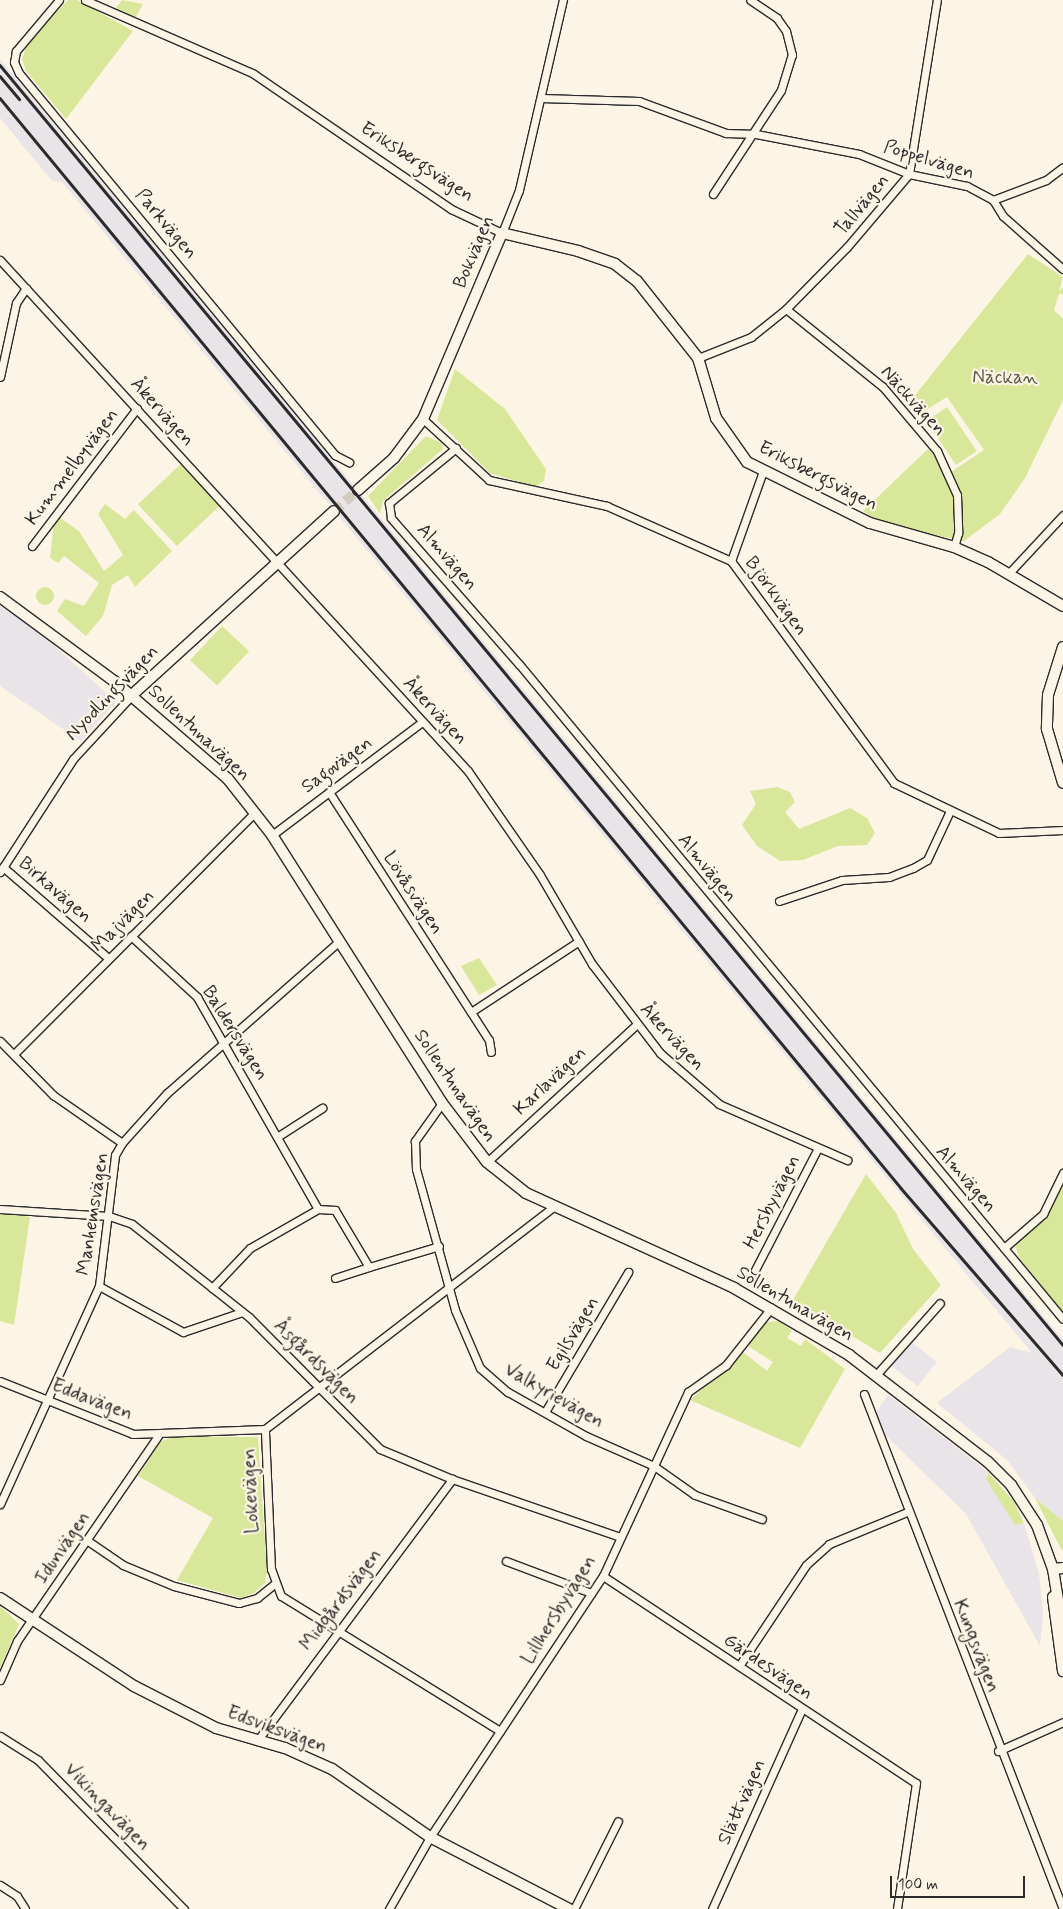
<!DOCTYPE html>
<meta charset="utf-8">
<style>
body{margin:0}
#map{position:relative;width:1063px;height:1909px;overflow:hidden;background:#fcf5e5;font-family:Mynerve,sans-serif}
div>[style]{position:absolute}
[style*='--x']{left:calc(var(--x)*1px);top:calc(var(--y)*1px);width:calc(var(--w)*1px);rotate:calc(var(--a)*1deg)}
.built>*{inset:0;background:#e8e4e8;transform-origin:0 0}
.green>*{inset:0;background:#d8e79a;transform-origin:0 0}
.round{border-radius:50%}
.secondary-tunnel>*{height:10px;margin-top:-5px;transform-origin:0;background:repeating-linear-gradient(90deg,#d2cdc0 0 10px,transparent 0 15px)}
.roads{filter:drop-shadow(1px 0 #2b2b2b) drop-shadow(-1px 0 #2b2b2b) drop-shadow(0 1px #2b2b2b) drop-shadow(0 -1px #2b2b2b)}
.street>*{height:7px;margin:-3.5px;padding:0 3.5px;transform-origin:3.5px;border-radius:3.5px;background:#fcf5e5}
.secondary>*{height:10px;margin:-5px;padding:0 5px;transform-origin:5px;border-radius:5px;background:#fcf5e5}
.rail>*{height:2.5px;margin:-1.25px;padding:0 1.25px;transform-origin:1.25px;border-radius:1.25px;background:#2b2b2b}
span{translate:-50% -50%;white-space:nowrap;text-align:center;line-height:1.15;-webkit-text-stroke:4.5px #fcf5e5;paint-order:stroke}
.street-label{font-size:19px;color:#2b2b2b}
.park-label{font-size:19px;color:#565a47}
.scale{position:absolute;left:890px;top:1876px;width:135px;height:22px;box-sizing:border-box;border:2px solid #2b2b2b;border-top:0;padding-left:6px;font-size:15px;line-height:18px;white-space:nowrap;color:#2b2b2b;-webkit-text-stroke:4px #fcf5e5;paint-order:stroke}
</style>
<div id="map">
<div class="built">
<div style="clip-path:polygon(0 59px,1063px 1340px,1063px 1521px,1035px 1498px,1007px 1460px,937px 1403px,1010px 1347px,1032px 1353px,62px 182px,52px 181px,0 118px)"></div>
<div style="clip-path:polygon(0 606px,37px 630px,116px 702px,81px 741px,0 686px)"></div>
<div style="left:910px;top:1341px;width:34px;height:31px;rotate:38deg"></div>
<div style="clip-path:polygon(888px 1395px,988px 1472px,986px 1475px,1015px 1525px,1024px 1523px,1039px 1574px,1043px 1613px,1040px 1646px,966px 1514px,882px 1432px,875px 1414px)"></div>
</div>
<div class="green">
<div style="clip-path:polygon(68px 0,77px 0,133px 31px,66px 119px,26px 71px,22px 59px,28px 42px)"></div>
<div style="clip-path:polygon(122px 0,143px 4px,135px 18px,116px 8px)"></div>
<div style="clip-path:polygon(1028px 254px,1063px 277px,1059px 291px,1063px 287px,1063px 294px,1059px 294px,1054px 310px,1063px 319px,1063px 400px,1025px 478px,1000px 514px,964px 541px,880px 523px,863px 511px,928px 449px,951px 472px,984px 450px,947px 397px,918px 415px,908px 404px)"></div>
<div style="clip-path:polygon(455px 369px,505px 409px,546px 469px,544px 481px,535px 487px,490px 473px,437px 420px)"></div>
<div style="left:947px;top:407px;width:53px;height:25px;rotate:56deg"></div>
<div style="clip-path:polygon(426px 436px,442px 443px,443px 449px,383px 501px,380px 514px,368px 496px)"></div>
<div style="left:181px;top:464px;width:57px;height:59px;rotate:47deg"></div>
<div style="clip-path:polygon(105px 504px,125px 519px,134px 510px,172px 551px,135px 587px,128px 575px,112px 585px,103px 616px,86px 636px,57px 611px,65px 599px,84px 606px,99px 583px,64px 556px,58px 563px,50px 558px,54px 523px,60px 518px,79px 531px,104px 571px,123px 555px,98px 514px)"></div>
<div class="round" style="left:36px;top:587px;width:18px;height:18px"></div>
<div style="left:222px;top:626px;width:37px;height:47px;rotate:43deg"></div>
<div style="clip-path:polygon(777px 787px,790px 792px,795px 802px,785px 812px,799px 829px,850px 808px,867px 818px,875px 833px,867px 845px,838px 846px,803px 860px,780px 861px,757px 846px,742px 825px,756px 804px,750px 791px)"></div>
<div style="clip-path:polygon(479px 958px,497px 985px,479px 995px,461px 966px)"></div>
<div style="clip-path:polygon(866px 1174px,896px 1213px,913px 1249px,941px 1285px,880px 1353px,793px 1300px)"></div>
<div style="clip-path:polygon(1063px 1183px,1063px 1312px,1019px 1258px,1015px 1244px,1045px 1219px)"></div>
<div style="clip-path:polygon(0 1212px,30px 1217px,14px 1325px,0 1321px)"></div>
<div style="clip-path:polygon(778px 1321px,792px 1330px,787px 1338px,801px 1346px,805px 1339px,845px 1369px,800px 1448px,690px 1400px,743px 1352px,767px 1371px,773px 1362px,748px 1346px,766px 1322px)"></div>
<div style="clip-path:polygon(173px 1437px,258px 1437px,267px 1572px,265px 1583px,254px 1593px,241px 1598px,177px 1580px,213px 1518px,138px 1476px,160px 1442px)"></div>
<div style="clip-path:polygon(988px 1472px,1014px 1502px,1024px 1523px,1015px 1525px,986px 1479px)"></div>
<div style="clip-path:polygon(1035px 1498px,1063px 1521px,1063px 1551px,1060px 1547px)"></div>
<div style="clip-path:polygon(0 1606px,19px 1624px,0 1668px)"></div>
</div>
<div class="secondary-tunnel">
<div style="--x:334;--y:511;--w:32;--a:-41"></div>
</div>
<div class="roads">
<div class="street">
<div style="--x:59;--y:0;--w:67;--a:130.1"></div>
<div style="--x:16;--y:51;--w:11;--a:100"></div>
<div style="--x:14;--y:62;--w:12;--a:66"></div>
<div style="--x:19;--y:73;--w:496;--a:50.4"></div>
<div style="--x:335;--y:455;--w:16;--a:27"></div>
<div style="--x:85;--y:0;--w:184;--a:23.6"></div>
<div style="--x:254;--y:74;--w:239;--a:34.4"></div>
<div style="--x:451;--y:209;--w:56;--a:25.2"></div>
<div style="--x:502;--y:233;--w:46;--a:-68.4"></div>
<div style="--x:519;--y:190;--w:195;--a:-77"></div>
<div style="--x:541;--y:98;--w:98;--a:1.8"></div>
<div style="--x:639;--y:101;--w:93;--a:20.2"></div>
<div style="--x:726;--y:133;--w:30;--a:2"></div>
<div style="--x:756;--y:134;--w:105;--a:11"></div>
<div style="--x:859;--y:154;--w:54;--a:21.8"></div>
<div style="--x:909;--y:174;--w:59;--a:11.7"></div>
<div style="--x:967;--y:186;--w:30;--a:28"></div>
<div style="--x:993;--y:200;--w:19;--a:58"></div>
<div style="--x:1003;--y:216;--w:80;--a:41.5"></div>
<div style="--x:713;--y:194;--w:124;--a:-56.8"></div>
<div style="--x:781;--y:90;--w:37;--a:-73"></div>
<div style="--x:792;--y:55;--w:25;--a:-104"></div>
<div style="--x:786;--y:31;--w:16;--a:-125"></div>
<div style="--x:777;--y:18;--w:32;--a:-146"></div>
<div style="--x:993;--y:200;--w:57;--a:-20.7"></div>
<div style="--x:1046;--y:180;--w:21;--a:-37"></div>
<div style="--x:0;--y:260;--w:693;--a:47.51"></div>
<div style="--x:468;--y:771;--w:126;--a:55.3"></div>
<div style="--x:540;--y:875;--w:103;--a:59.7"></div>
<div style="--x:592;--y:964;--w:112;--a:52.6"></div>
<div style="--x:660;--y:1053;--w:78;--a:40.8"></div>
<div style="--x:719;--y:1104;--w:140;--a:23.6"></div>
<div style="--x:786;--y:309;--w:124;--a:38.8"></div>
<div style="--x:883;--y:387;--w:84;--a:49.8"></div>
<div style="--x:937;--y:451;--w:48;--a:65.6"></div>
<div style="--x:957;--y:495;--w:38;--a:88"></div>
<div style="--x:958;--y:533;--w:15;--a:106"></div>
<div style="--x:698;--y:358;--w:57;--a:-21.6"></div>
<div style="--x:751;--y:337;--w:45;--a:-38.7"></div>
<div style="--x:786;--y:309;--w:87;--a:-45.5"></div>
<div style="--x:847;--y:247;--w:96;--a:-49.7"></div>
<div style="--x:909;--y:174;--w:176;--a:-80.9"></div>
<div style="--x:0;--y:377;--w:76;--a:-77.8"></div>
<div style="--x:16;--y:303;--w:18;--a:-56"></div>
<div style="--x:423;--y:419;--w:90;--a:42.7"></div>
<div style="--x:489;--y:480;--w:121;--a:12.4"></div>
<div style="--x:607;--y:506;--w:136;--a:23.9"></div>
<div style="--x:731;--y:561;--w:275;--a:53.7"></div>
<div style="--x:894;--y:783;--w:116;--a:25.5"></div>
<div style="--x:999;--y:833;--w:64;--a:-2.7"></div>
<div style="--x:456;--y:448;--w:87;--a:140.6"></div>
<div style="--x:389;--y:503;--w:15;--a:82"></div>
<div style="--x:391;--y:518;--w:194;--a:48.8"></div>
<div style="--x:519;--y:664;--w:851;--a:50.29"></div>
<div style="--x:32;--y:546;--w:173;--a:-52.7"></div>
<div style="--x:731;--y:561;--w:96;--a:-70.4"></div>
<div style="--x:1009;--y:573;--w:79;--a:-47"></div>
<div style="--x:329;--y:792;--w:295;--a:57.2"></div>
<div style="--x:489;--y:1040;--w:12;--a:81"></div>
<div style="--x:272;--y:835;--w:188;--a:-37"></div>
<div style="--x:3;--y:867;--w:139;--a:40.9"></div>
<div style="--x:0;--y:872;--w:135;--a:-57.1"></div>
<div style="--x:73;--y:759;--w:87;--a:-47.3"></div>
<div style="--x:779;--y:901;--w:66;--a:-18.4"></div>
<div style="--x:842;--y:880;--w:47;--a:-3.7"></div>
<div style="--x:889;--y:877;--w:26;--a:-21"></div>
<div style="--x:913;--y:868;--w:16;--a:-30"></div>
<div style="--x:927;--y:860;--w:54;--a:-64.9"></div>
<div style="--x:131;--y:936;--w:90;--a:42.7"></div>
<div style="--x:197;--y:997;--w:244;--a:60.3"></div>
<div style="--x:471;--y:1012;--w:129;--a:-33.3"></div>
<div style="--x:0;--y:1041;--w:76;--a:45.5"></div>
<div style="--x:53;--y:1095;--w:84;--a:34.8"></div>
<div style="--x:15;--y:1053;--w:340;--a:-45.1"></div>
<div style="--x:442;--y:1103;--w:47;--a:125.4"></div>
<div style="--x:415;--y:1141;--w:28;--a:88"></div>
<div style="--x:416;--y:1169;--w:146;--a:74.5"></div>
<div style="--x:455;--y:1310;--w:63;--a:66.7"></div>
<div style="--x:480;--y:1368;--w:37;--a:41"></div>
<div style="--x:508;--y:1392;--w:90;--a:29.4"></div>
<div style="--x:586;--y:1436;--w:74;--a:23.8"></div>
<div style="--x:654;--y:1466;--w:50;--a:35.3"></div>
<div style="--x:695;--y:1495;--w:71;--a:19.7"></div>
<div style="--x:277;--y:1137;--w:54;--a:-32.8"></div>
<div style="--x:487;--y:1162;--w:202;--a:-42.6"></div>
<div style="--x:0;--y:1209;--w:109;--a:3.7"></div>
<div style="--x:109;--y:1216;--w:24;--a:19"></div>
<div style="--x:132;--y:1224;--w:149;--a:38.5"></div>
<div style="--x:249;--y:1317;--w:186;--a:45.2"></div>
<div style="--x:380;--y:1449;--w:78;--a:22.6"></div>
<div style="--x:452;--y:1479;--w:178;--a:19"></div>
<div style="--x:1004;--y:1248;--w:52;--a:-41.1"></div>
<div style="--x:1043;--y:1214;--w:46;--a:-64"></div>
<div style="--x:755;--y:1270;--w:137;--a:-62.7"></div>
<div style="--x:335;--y:1278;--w:36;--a:-18"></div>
<div style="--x:99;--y:1286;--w:96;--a:28.7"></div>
<div style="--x:183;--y:1332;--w:62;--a:-18.7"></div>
<div style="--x:212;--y:1288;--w:55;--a:-46.5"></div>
<div style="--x:250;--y:1248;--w:78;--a:-29.8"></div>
<div style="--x:318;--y:1209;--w:17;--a:3"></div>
<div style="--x:335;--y:1210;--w:66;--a:59.2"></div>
<div style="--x:369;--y:1267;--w:73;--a:-16.7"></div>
<div style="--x:876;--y:1375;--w:96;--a:-48.4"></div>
<div style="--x:0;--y:1381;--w:143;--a:21.7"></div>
<div style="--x:133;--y:1434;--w:132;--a:-2.2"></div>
<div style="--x:864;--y:1394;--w:552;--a:68.87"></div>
<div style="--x:545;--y:1412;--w:163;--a:-59.3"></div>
<div style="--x:0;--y:1504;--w:239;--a:-65.6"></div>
<div style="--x:99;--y:1286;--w:132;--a:-83"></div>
<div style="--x:115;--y:1155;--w:14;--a:-60"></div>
<div style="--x:122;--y:1143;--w:67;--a:-48"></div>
<div style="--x:167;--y:1093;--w:228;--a:-41.4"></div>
<div style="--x:88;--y:1541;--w:42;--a:34.4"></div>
<div style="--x:123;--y:1565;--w:55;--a:22.4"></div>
<div style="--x:174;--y:1586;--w:67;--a:14.7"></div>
<div style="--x:239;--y:1603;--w:19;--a:-16"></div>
<div style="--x:257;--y:1598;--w:21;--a:-39"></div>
<div style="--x:506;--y:1561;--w:91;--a:20.6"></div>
<div style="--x:603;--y:1576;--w:375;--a:33.5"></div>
<div style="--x:916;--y:1783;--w:127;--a:98.6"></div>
<div style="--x:739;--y:1666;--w:121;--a:-56.4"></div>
<div style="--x:806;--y:1565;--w:31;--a:-42"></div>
<div style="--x:829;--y:1544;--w:84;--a:-22.3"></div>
<div style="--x:0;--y:1680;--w:43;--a:-66.4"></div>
<div style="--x:17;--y:1641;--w:249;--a:-55.5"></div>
<div style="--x:500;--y:1731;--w:257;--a:-148.3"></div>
<div style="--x:281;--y:1596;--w:29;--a:-110"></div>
<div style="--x:271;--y:1569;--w:140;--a:-92.5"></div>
<div style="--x:265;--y:1429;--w:364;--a:-37.6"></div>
<div style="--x:0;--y:1736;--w:45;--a:32.3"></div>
<div style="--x:38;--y:1760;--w:209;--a:45.6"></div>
<div style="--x:257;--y:1741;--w:327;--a:-53.3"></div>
<div style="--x:998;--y:1751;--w:71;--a:-24"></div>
<div style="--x:0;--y:1885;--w:20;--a:33"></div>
<div style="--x:17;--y:1896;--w:15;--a:58"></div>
<div style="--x:389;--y:1909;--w:83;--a:-60.3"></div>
<div style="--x:430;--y:1837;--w:313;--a:-56.5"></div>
<div style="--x:603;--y:1576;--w:203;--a:-65.2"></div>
<div style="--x:688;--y:1392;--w:47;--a:-35.4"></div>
<div style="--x:726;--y:1365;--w:73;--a:-51.7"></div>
<div style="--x:574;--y:1909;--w:98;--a:-63.4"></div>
<div style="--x:712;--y:1909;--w:219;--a:-65.8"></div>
</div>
<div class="secondary">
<div style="--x:358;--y:490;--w:48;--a:-41.6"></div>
<div style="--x:394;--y:458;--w:49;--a:-53.4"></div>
<div style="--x:423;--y:419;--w:202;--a:-67"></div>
<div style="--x:502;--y:233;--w:78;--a:13.3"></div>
<div style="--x:578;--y:251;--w:39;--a:19"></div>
<div style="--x:615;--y:264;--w:28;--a:38"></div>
<div style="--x:637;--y:281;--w:98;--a:51.6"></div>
<div style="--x:698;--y:358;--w:63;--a:73.3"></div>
<div style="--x:716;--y:418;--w:54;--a:54.8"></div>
<div style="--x:747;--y:462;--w:137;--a:26.4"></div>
<div style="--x:870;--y:523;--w:87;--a:15.9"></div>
<div style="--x:954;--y:547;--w:37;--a:24"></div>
<div style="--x:988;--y:562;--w:87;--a:30.4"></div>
<div style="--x:0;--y:597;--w:142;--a:36.4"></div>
<div style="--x:114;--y:681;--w:150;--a:40.7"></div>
<div style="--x:228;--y:779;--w:71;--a:51.8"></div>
<div style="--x:272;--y:835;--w:317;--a:57.6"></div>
<div style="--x:442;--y:1103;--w:74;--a:52.7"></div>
<div style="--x:487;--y:1162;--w:50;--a:38.5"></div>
<div style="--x:526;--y:1193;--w:229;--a:24.5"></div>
<div style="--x:734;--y:1288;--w:133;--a:30.2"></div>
<div style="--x:849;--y:1355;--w:175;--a:37.6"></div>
<div style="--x:988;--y:1462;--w:33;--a:45"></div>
<div style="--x:1011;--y:1485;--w:48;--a:57"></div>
<div style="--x:1037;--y:1525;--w:47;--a:70"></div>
<div style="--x:1053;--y:1569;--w:63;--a:80.8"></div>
<div style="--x:1063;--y:647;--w:50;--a:107.4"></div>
<div style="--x:1048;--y:695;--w:34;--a:92"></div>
<div style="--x:1047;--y:729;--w:56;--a:73.5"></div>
<div style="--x:132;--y:695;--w:273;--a:-42.3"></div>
<div style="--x:1053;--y:1569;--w:10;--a:-6"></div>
<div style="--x:1053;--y:1597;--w:75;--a:82.3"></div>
<div style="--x:0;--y:1598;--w:160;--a:33.3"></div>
<div style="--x:134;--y:1686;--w:92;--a:27.1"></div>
<div style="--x:216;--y:1728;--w:72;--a:16.2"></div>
<div style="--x:285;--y:1748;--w:51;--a:24.1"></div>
<div style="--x:332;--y:1769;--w:119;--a:34.8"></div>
<div style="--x:430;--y:1837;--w:157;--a:27.4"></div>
</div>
</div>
<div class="rail">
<div style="--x:0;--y:65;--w:1664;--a:50.29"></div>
<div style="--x:0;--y:76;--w:30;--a:50"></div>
<div style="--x:0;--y:98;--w:1414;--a:50.42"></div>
<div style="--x:901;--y:1188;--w:247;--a:49.1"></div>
</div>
<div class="street-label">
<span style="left:929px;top:160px;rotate:17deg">Poppelvägen</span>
<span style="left:417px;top:162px;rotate:33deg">Eriksbergsvägen</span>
<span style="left:862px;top:205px;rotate:-50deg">Tallvägen</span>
<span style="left:166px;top:224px;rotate:50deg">Parkvägen</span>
<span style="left:474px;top:252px;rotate:-67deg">Bokvägen</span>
<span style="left:913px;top:401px;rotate:48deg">Näckvägen</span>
<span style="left:162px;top:412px;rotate:48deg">Åkervägen</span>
<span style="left:72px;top:467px;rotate:-53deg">Kummelbyvägen</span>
<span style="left:818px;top:476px;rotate:27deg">Eriksbergsvägen</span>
<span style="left:447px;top:557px;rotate:49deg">Almvägen</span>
<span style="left:776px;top:596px;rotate:54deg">Björkvägen</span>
<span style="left:112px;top:693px;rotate:-46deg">Nyodlingsvägen</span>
<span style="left:435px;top:711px;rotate:47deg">Åkervägen</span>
<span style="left:199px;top:733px;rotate:43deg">Sollentunavägen</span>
<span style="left:337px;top:765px;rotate:-36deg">Sagovägen</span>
<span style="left:707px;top:868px;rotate:51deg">Almvägen</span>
<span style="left:55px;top:890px;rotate:41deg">Birkavägen</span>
<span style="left:413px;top:893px;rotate:57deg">Lövåsvägen</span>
<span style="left:123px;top:921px;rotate:-45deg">Majvägen</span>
<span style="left:235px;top:1033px;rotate:58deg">Baldersvägen</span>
<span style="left:672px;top:1037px;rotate:47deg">Åkervägen</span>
<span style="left:550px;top:1081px;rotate:-43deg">Karlavägen</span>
<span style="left:455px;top:1086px;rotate:56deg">Sollentunavägen</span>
<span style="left:966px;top:1179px;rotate:49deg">Almvägen</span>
<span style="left:772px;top:1202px;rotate:-63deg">Hersbyvägen</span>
<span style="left:93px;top:1214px;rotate:-81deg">Manhemsvägen</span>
<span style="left:795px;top:1304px;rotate:30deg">Sollentunavägen</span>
<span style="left:573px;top:1334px;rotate:-59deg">Egilsvägen</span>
<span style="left:316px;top:1362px;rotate:45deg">Åsgårdsvägen</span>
<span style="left:554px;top:1396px;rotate:30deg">Valkyrievägen</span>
<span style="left:92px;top:1400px;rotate:21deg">Eddavägen</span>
<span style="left:251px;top:1491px;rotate:-92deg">Lokevägen</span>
<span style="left:63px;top:1548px;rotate:-56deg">Idunvägen</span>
<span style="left:341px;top:1600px;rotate:-53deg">Midgårdsvägen</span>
<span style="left:559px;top:1610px;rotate:-58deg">Lillhersbyvägen</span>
<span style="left:976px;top:1646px;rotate:69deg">Kungsvägen</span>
<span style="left:768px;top:1667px;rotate:34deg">Gärdesvägen</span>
<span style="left:277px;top:1730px;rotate:20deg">Edsviksvägen</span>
<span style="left:742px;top:1802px;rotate:-66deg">Slättvägen</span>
<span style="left:107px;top:1807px;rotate:46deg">Vikingavägen</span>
</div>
<div class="park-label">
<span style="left:1005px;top:378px">Näckan</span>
</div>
<div class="scale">100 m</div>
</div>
